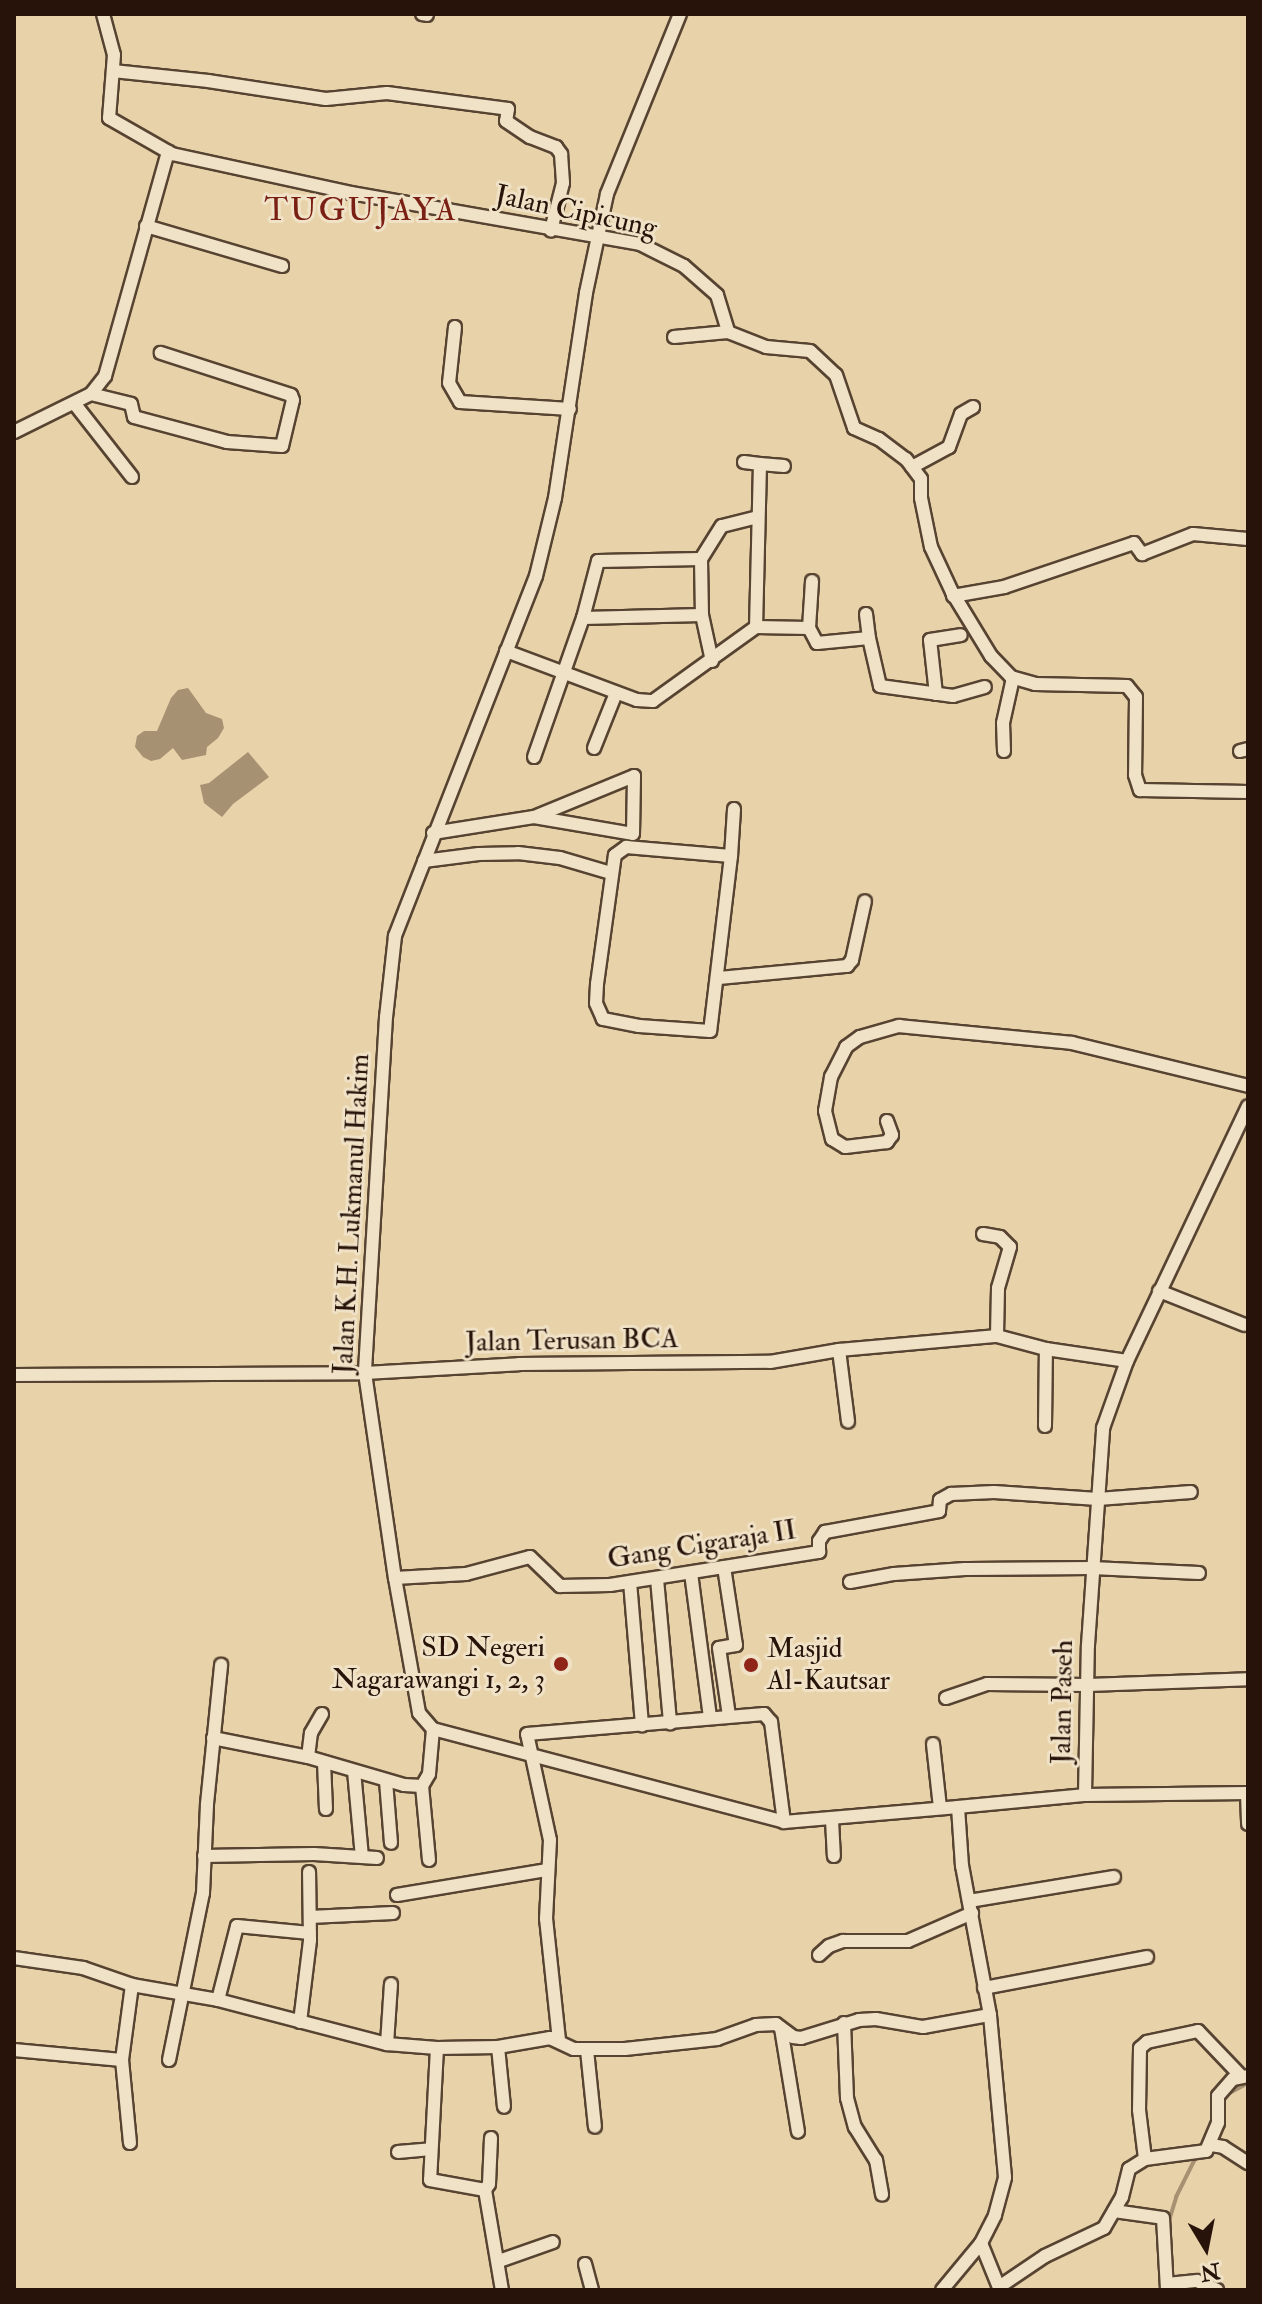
<!DOCTYPE html>
<style>
body{margin:0}
#map{position:relative;width:1262px;height:2304px;overflow:hidden;background:#e8d2a9;font-family:"IM FELL Double Pica",serif}
div>[style]{position:absolute}
[style*='--x']{left:calc(var(--x)*1px);top:calc(var(--y)*1px);width:calc(var(--w)*1px);rotate:calc(var(--a)*1deg)}
.water>*{inset:0;background:#a69173}
.stream>*{height:4px;margin:-2px;padding:0 2px;transform-origin:2px;border-radius:2px;background:#a69173}
.roads{filter:drop-shadow(2px 0 #574331) drop-shadow(-2px 0 #574331) drop-shadow(0 2px #574331) drop-shadow(0 -2px #574331)}
.minor>*{height:12px;margin:-6px;padding:0 6px;transform-origin:6px;border-radius:6px;background:#f0e2c7}
.dots>*{width:22px;height:22px;translate:-50% -50%;box-sizing:border-box;border:4px solid #f0e2c7;border-radius:50%}
span{translate:-50% -50%;white-space:nowrap;text-align:center;line-height:1.15;-webkit-text-stroke:6px #f0e2c7;paint-order:stroke}
.street-label{font-size:28px;color:#271309}
.poi-label{font-size:28px;color:#271309}
.right{translate:-100% -50%;text-align:right}
.left{translate:0 -50%;text-align:left}
.quarter-label{font-size:32px;color:#7a1f14;letter-spacing:2px}
.frame{position:absolute;inset:0;border:16px solid #271309;pointer-events:none}
.north{position:absolute;left:1166px;top:2208px;width:80px;height:80px;-webkit-text-stroke:6px #f0e2c7;paint-order:stroke;rotate:170deg;font-size:22px;font-weight:700;line-height:32px;text-align:center;color:#271309}
.north::after{content:'';display:block;margin:auto;width:28px;height:36px;background:#271309;clip-path:polygon(50% 0,100% 100%,50% 72%,0 100%)}
</style>
<div id="map">
<div class="water">
<div style="clip-path:polygon(188px 688px,206px 713px,222px 719px,224px 728px,218px 738px,207px 747px,206px 755px,182px 760px,173px 748px,160px 759px,151px 761px,143px 757px,135px 747px,137px 736px,144px 731px,157px 731px,171px 698px,178px 690px)"></div>
<div style="clip-path:polygon(248px 752px,269px 777px,233px 804px,222px 817px,204px 803px,200px 785px,209px 783px)"></div>
</div>
<div class="stream">
<div style="--x:1226;--y:2095;--w:25;--a:-29"></div>
<div style="--x:1168;--y:2224;--w:28;--a:-73"></div>
<div style="--x:1176;--y:2197;--w:42;--a:-63.4"></div>
<div style="--x:1195;--y:2159;--w:5;--a:-22"></div>
</div>
<div class="roads">
<div class="minor">
<div style="--x:103;--y:14;--w:42;--a:75"></div>
<div style="--x:114;--y:55;--w:63;--a:94.5"></div>
<div style="--x:109;--y:118;--w:73;--a:29.7"></div>
<div style="--x:172;--y:154;--w:183;--a:12.3"></div>
<div style="--x:351;--y:193;--w:293;--a:10"></div>
<div style="--x:640;--y:244;--w:49;--a:26.6"></div>
<div style="--x:684;--y:266;--w:44;--a:41.3"></div>
<div style="--x:717;--y:295;--w:39;--a:73"></div>
<div style="--x:728;--y:332;--w:41;--a:21.5"></div>
<div style="--x:766;--y:347;--w:44;--a:5.2"></div>
<div style="--x:810;--y:351;--w:35;--a:43"></div>
<div style="--x:836;--y:375;--w:56;--a:71.2"></div>
<div style="--x:854;--y:428;--w:27;--a:24"></div>
<div style="--x:879;--y:439;--w:34;--a:37"></div>
<div style="--x:906;--y:459;--w:25;--a:53"></div>
<div style="--x:921;--y:479;--w:19;--a:90"></div>
<div style="--x:921;--y:498;--w:50;--a:78.5"></div>
<div style="--x:931;--y:547;--w:50;--a:65"></div>
<div style="--x:952;--y:592;--w:75;--a:58.6"></div>
<div style="--x:991;--y:656;--w:29;--a:46"></div>
<div style="--x:1011;--y:677;--w:25;--a:16"></div>
<div style="--x:1035;--y:684;--w:92;--a:1.2"></div>
<div style="--x:1127;--y:686;--w:14;--a:51"></div>
<div style="--x:1136;--y:697;--w:78;--a:90.7"></div>
<div style="--x:1135;--y:775;--w:16;--a:72"></div>
<div style="--x:1140;--y:790;--w:108;--a:1.1"></div>
<div style="--x:422;--y:14;--w:5;--a:11"></div>
<div style="--x:680;--y:14;--w:194;--a:112.1"></div>
<div style="--x:607;--y:194;--w:101;--a:102"></div>
<div style="--x:586;--y:293;--w:207;--a:98.6"></div>
<div style="--x:555;--y:498;--w:80;--a:103.7"></div>
<div style="--x:536;--y:576;--w:387;--a:111.4"></div>
<div style="--x:395;--y:936;--w:81;--a:96.3"></div>
<div style="--x:386;--y:1017;--w:357;--a:93.4"></div>
<div style="--x:365;--y:1373;--w:207;--a:81.7"></div>
<div style="--x:395;--y:1578;--w:137;--a:79.9"></div>
<div style="--x:419;--y:1713;--w:21;--a:49"></div>
<div style="--x:433;--y:1729;--w:363;--a:14.8"></div>
<div style="--x:784;--y:1822;--w:175;--a:-4.9"></div>
<div style="--x:113;--y:71;--w:96;--a:6"></div>
<div style="--x:208;--y:81;--w:119;--a:8.7"></div>
<div style="--x:326;--y:99;--w:61;--a:-5.6"></div>
<div style="--x:387;--y:93;--w:122;--a:7.5"></div>
<div style="--x:508;--y:109;--w:12;--a:99"></div>
<div style="--x:506;--y:121;--w:29;--a:34"></div>
<div style="--x:530;--y:137;--w:28;--a:21"></div>
<div style="--x:556;--y:147;--w:9;--a:54"></div>
<div style="--x:561;--y:154;--w:29;--a:86"></div>
<div style="--x:563;--y:183;--w:49;--a:104.3"></div>
<div style="--x:146;--y:226;--w:142;--a:16.4"></div>
<div style="--x:455;--y:327;--w:56;--a:96.1"></div>
<div style="--x:449;--y:383;--w:22;--a:60"></div>
<div style="--x:460;--y:402;--w:110;--a:3.6"></div>
<div style="--x:674;--y:337;--w:54;--a:-5.3"></div>
<div style="--x:91;--y:394;--w:41;--a:14"></div>
<div style="--x:131;--y:404;--w:13;--a:77"></div>
<div style="--x:134;--y:417;--w:96;--a:15"></div>
<div style="--x:227;--y:442;--w:55;--a:4.2"></div>
<div style="--x:282;--y:446;--w:47;--a:-76.6"></div>
<div style="--x:293;--y:400;--w:5;--a:-112"></div>
<div style="--x:291;--y:395;--w:137;--a:-162.1"></div>
<div style="--x:74;--y:403;--w:94;--a:51.9"></div>
<div style="--x:14;--y:432;--w:86;--a:-26.3"></div>
<div style="--x:91;--y:394;--w:23;--a:-52"></div>
<div style="--x:105;--y:376;--w:233;--a:-74.3"></div>
<div style="--x:744;--y:462;--w:16;--a:7"></div>
<div style="--x:760;--y:464;--w:163;--a:91.4"></div>
<div style="--x:760;--y:464;--w:24;--a:5"></div>
<div style="--x:912;--y:467;--w:42;--a:-28.4"></div>
<div style="--x:949;--y:447;--w:35;--a:-70"></div>
<div style="--x:961;--y:414;--w:14;--a:-30"></div>
<div style="--x:701;--y:559;--w:39;--a:-58"></div>
<div style="--x:722;--y:526;--w:37;--a:-14"></div>
<div style="--x:953;--y:596;--w:52;--a:-10"></div>
<div style="--x:1004;--y:587;--w:137;--a:-18.7"></div>
<div style="--x:1134;--y:543;--w:14;--a:54"></div>
<div style="--x:1142;--y:554;--w:55;--a:-21.4"></div>
<div style="--x:1193;--y:534;--w:55;--a:5.2"></div>
<div style="--x:866;--y:614;--w:24;--a:83"></div>
<div style="--x:583;--y:618;--w:119;--a:-1.4"></div>
<div style="--x:809;--y:628;--w:17;--a:62"></div>
<div style="--x:817;--y:643;--w:52;--a:-5.5"></div>
<div style="--x:869;--y:638;--w:49;--a:77.1"></div>
<div style="--x:880;--y:686;--w:74;--a:7.8"></div>
<div style="--x:953;--y:696;--w:33;--a:-16"></div>
<div style="--x:506;--y:651;--w:140;--a:20.5"></div>
<div style="--x:637;--y:700;--w:16;--a:4"></div>
<div style="--x:653;--y:701;--w:127;--a:-35.7"></div>
<div style="--x:756;--y:627;--w:53;--a:1.1"></div>
<div style="--x:809;--y:628;--w:47;--a:-86.3"></div>
<div style="--x:936;--y:694;--w:54;--a:-96.3"></div>
<div style="--x:930;--y:640;--w:31;--a:-9"></div>
<div style="--x:594;--y:748;--w:59;--a:-68.2"></div>
<div style="--x:1004;--y:751;--w:28;--a:-92"></div>
<div style="--x:1003;--y:723;--w:46;--a:-77.5"></div>
<div style="--x:1240;--y:751;--w:8;--a:-14"></div>
<div style="--x:534;--y:757;--w:147;--a:-70.6"></div>
<div style="--x:583;--y:618;--w:59;--a:-75.3"></div>
<div style="--x:598;--y:561;--w:103;--a:-1.1"></div>
<div style="--x:701;--y:559;--w:56;--a:89"></div>
<div style="--x:702;--y:615;--w:47;--a:77.7"></div>
<div style="--x:433;--y:833;--w:102;--a:-9"></div>
<div style="--x:534;--y:817;--w:100;--a:9.7"></div>
<div style="--x:633;--y:834;--w:58;--a:-89"></div>
<div style="--x:634;--y:776;--w:108;--a:157.7"></div>
<div style="--x:731;--y:856;--w:176;--a:96.8"></div>
<div style="--x:710;--y:1031;--w:71;--a:-176"></div>
<div style="--x:639;--y:1026;--w:37;--a:-169"></div>
<div style="--x:603;--y:1019;--w:17;--a:-114"></div>
<div style="--x:596;--y:1003;--w:19;--a:-87"></div>
<div style="--x:597;--y:984;--w:130;--a:-82.1"></div>
<div style="--x:615;--y:855;--w:14;--a:-36"></div>
<div style="--x:626;--y:847;--w:105;--a:4.9"></div>
<div style="--x:731;--y:856;--w:47;--a:-86.3"></div>
<div style="--x:424;--y:861;--w:55;--a:-7.3"></div>
<div style="--x:479;--y:854;--w:39;--a:-1"></div>
<div style="--x:518;--y:853;--w:42;--a:6.8"></div>
<div style="--x:560;--y:858;--w:53;--a:16.4"></div>
<div style="--x:719;--y:978;--w:129;--a:-5.4"></div>
<div style="--x:847;--y:966;--w:8;--a:-50"></div>
<div style="--x:852;--y:960;--w:60;--a:-77.6"></div>
<div style="--x:887;--y:1121;--w:15;--a:70"></div>
<div style="--x:892;--y:1135;--w:9;--a:126"></div>
<div style="--x:887;--y:1142;--w:42;--a:173.2"></div>
<div style="--x:845;--y:1147;--w:15;--a:-148"></div>
<div style="--x:832;--y:1139;--w:29;--a:-104"></div>
<div style="--x:825;--y:1111;--w:35;--a:-80"></div>
<div style="--x:831;--y:1077;--w:34;--a:-63"></div>
<div style="--x:846;--y:1047;--w:17;--a:-36"></div>
<div style="--x:860;--y:1037;--w:41;--a:-15.8"></div>
<div style="--x:899;--y:1026;--w:174;--a:5.6"></div>
<div style="--x:1072;--y:1043;--w:181;--a:13.7"></div>
<div style="--x:983;--y:1234;--w:17;--a:10"></div>
<div style="--x:1000;--y:1237;--w:14;--a:45"></div>
<div style="--x:1010;--y:1247;--w:43;--a:106.3"></div>
<div style="--x:998;--y:1288;--w:48;--a:91.2"></div>
<div style="--x:1159;--y:1291;--w:92;--a:21.6"></div>
<div style="--x:839;--y:1350;--w:72;--a:82.8"></div>
<div style="--x:14;--y:1375;--w:351;--a:-0.3"></div>
<div style="--x:365;--y:1373;--w:154;--a:-3.3"></div>
<div style="--x:519;--y:1364;--w:251;--a:-0.5"></div>
<div style="--x:770;--y:1362;--w:70;--a:-9.9"></div>
<div style="--x:839;--y:1350;--w:159;--a:-5.1"></div>
<div style="--x:997;--y:1336;--w:51;--a:14.9"></div>
<div style="--x:1046;--y:1349;--w:82;--a:8.4"></div>
<div style="--x:1045;--y:1426;--w:77;--a:-89.3"></div>
<div style="--x:724;--y:1567;--w:79;--a:81.3"></div>
<div style="--x:736;--y:1645;--w:17;--a:170"></div>
<div style="--x:719;--y:1648;--w:69;--a:81.6"></div>
<div style="--x:691;--y:1573;--w:146;--a:82.5"></div>
<div style="--x:395;--y:1578;--w:71;--a:-3.2"></div>
<div style="--x:466;--y:1574;--w:66;--a:-14.9"></div>
<div style="--x:530;--y:1557;--w:42;--a:44"></div>
<div style="--x:560;--y:1586;--w:50;--a:-1.1"></div>
<div style="--x:610;--y:1585;--w:212;--a:-9"></div>
<div style="--x:819;--y:1552;--w:11;--a:-90"></div>
<div style="--x:819;--y:1541;--w:11;--a:-56"></div>
<div style="--x:825;--y:1532;--w:116;--a:-10.4"></div>
<div style="--x:939;--y:1511;--w:11;--a:-85"></div>
<div style="--x:940;--y:1500;--w:13;--a:-29"></div>
<div style="--x:951;--y:1494;--w:43;--a:-2.7"></div>
<div style="--x:994;--y:1492;--w:104;--a:3.9"></div>
<div style="--x:1098;--y:1499;--w:93;--a:-4.3"></div>
<div style="--x:657;--y:1579;--w:145;--a:84.8"></div>
<div style="--x:630;--y:1582;--w:144;--a:85.2"></div>
<div style="--x:850;--y:1582;--w:45;--a:-10.3"></div>
<div style="--x:894;--y:1574;--w:71;--a:-4"></div>
<div style="--x:965;--y:1569;--w:127;--a:-0.5"></div>
<div style="--x:1092;--y:1568;--w:107;--a:2.7"></div>
<div style="--x:946;--y:1698;--w:43;--a:-18.9"></div>
<div style="--x:987;--y:1684;--w:101;--a:0.6"></div>
<div style="--x:1088;--y:1685;--w:160;--a:-2.1"></div>
<div style="--x:213;--y:1738;--w:97;--a:11.3"></div>
<div style="--x:308;--y:1757;--w:100;--a:16.3"></div>
<div style="--x:404;--y:1785;--w:18;--a:3"></div>
<div style="--x:933;--y:1744;--w:63;--a:83.7"></div>
<div style="--x:308;--y:1757;--w:24;--a:-83"></div>
<div style="--x:311;--y:1733;--w:22;--a:-60"></div>
<div style="--x:324;--y:1762;--w:47;--a:87.6"></div>
<div style="--x:354;--y:1771;--w:86;--a:84.7"></div>
<div style="--x:386;--y:1781;--w:62;--a:85.4"></div>
<div style="--x:1247;--y:1793;--w:31;--a:88"></div>
<div style="--x:1085;--y:1795;--w:163;--a:-0.7"></div>
<div style="--x:832;--y:1820;--w:36;--a:87"></div>
<div style="--x:204;--y:1856;--w:110;--a:-1"></div>
<div style="--x:314;--y:1854;--w:63;--a:3.6"></div>
<div style="--x:429;--y:1860;--w:74;--a:-95.4"></div>
<div style="--x:422;--y:1786;--w:14;--a:-60"></div>
<div style="--x:429;--y:1774;--w:45;--a:-84.9"></div>
<div style="--x:397;--y:1895;--w:151;--a:-9.5"></div>
<div style="--x:969;--y:1901;--w:147;--a:-9.4"></div>
<div style="--x:310;--y:1917;--w:83;--a:-2.8"></div>
<div style="--x:819;--y:1955;--w:13;--a:-42"></div>
<div style="--x:829;--y:1946;--w:15;--a:-20"></div>
<div style="--x:843;--y:1941;--w:65;--a:0"></div>
<div style="--x:908;--y:1941;--w:70;--a:-23.6"></div>
<div style="--x:14;--y:1958;--w:70;--a:8.2"></div>
<div style="--x:83;--y:1968;--w:52;--a:19.1"></div>
<div style="--x:132;--y:1985;--w:87;--a:9.9"></div>
<div style="--x:218;--y:2000;--w:175;--a:14.6"></div>
<div style="--x:387;--y:2044;--w:50;--a:4.6"></div>
<div style="--x:437;--y:2048;--w:61;--a:-0.9"></div>
<div style="--x:498;--y:2047;--w:53;--a:-9.8"></div>
<div style="--x:550;--y:2038;--w:26;--a:25"></div>
<div style="--x:574;--y:2049;--w:51;--a:0"></div>
<div style="--x:625;--y:2049;--w:93;--a:-6.2"></div>
<div style="--x:717;--y:2039;--w:41;--a:-19.7"></div>
<div style="--x:756;--y:2025;--w:20;--a:-3"></div>
<div style="--x:776;--y:2024;--w:21;--a:37"></div>
<div style="--x:793;--y:2037;--w:8;--a:7"></div>
<div style="--x:801;--y:2038;--w:61;--a:-17.2"></div>
<div style="--x:859;--y:2020;--w:17;--a:-3"></div>
<div style="--x:876;--y:2019;--w:48;--a:9.7"></div>
<div style="--x:923;--y:2027;--w:68;--a:-10.2"></div>
<div style="--x:984;--y:1988;--w:166;--a:-10.8"></div>
<div style="--x:218;--y:2000;--w:76;--a:-75.6"></div>
<div style="--x:237;--y:1926;--w:73;--a:5.5"></div>
<div style="--x:300;--y:2022;--w:83;--a:-83"></div>
<div style="--x:310;--y:1940;--w:68;--a:-90.8"></div>
<div style="--x:844;--y:2023;--w:75;--a:87.7"></div>
<div style="--x:847;--y:2098;--w:30;--a:75"></div>
<div style="--x:855;--y:2127;--w:39;--a:58"></div>
<div style="--x:876;--y:2160;--w:35;--a:80"></div>
<div style="--x:781;--y:2028;--w:105;--a:80.7"></div>
<div style="--x:559;--y:2040;--w:122;--a:-96.1"></div>
<div style="--x:546;--y:1919;--w:79;--a:-87.1"></div>
<div style="--x:550;--y:1840;--w:108;--a:-102.2"></div>
<div style="--x:527;--y:1734;--w:238;--a:-4.8"></div>
<div style="--x:764;--y:1714;--w:11;--a:49"></div>
<div style="--x:771;--y:1722;--w:101;--a:82.6"></div>
<div style="--x:387;--y:2044;--w:60;--a:-86.2"></div>
<div style="--x:498;--y:2047;--w:60;--a:84.3"></div>
<div style="--x:437;--y:2048;--w:132;--a:93"></div>
<div style="--x:430;--y:2180;--w:56;--a:10.3"></div>
<div style="--x:485;--y:2190;--w:101;--a:80.4"></div>
<div style="--x:14;--y:2050;--w:108;--a:5.3"></div>
<div style="--x:587;--y:2050;--w:77;--a:84.1"></div>
<div style="--x:169;--y:2060;--w:170;--a:-78.5"></div>
<div style="--x:203;--y:1893;--w:89;--a:-87.4"></div>
<div style="--x:207;--y:1804;--w:140;--a:-84.2"></div>
<div style="--x:1240;--y:2075;--w:61;--a:-133.7"></div>
<div style="--x:1198;--y:2031;--w:52;--a:167.8"></div>
<div style="--x:1147;--y:2042;--w:9;--a:139"></div>
<div style="--x:1140;--y:2048;--w:62;--a:90.9"></div>
<div style="--x:1139;--y:2110;--w:49;--a:83"></div>
<div style="--x:1145;--y:2159;--w:62;--a:-7.5"></div>
<div style="--x:1206;--y:2151;--w:30;--a:-67"></div>
<div style="--x:1218;--y:2123;--w:27;--a:-90"></div>
<div style="--x:1218;--y:2096;--w:23;--a:-49"></div>
<div style="--x:1233;--y:2079;--w:15;--a:-11"></div>
<div style="--x:130;--y:2143;--w:83;--a:-95.5"></div>
<div style="--x:122;--y:2060;--w:76;--a:-82.4"></div>
<div style="--x:1211;--y:2145;--w:12;--a:9"></div>
<div style="--x:1223;--y:2147;--w:30;--a:33"></div>
<div style="--x:398;--y:2152;--w:33;--a:-5"></div>
<div style="--x:485;--y:2190;--w:7;--a:-56"></div>
<div style="--x:489;--y:2184;--w:46;--a:-87.5"></div>
<div style="--x:1114;--y:2211;--w:49;--a:8.1"></div>
<div style="--x:1163;--y:2218;--w:72;--a:86.8"></div>
<div style="--x:981;--y:2243;--w:51;--a:68"></div>
<div style="--x:499;--y:2261;--w:57;--a:-19.4"></div>
<div style="--x:585;--y:2264;--w:27;--a:75"></div>
<div style="--x:1167;--y:2284;--w:30;--a:-6"></div>
<div style="--x:1197;--y:2281;--w:22;--a:24"></div>
<div style="--x:999;--y:2287;--w:55;--a:-34"></div>
<div style="--x:1045;--y:2256;--w:65;--a:-25.4"></div>
<div style="--x:1104;--y:2228;--w:36;--a:-60"></div>
<div style="--x:1122;--y:2197;--w:29;--a:-76"></div>
<div style="--x:1129;--y:2169;--w:19;--a:-32"></div>
<div style="--x:942;--y:2290;--w:61;--a:-50.3"></div>
<div style="--x:981;--y:2243;--w:31;--a:-63"></div>
<div style="--x:995;--y:2215;--w:39;--a:-75"></div>
<div style="--x:1005;--y:2177;--w:163;--a:-95.3"></div>
<div style="--x:990;--y:2015;--w:152;--a:-100.6"></div>
<div style="--x:962;--y:1866;--w:59;--a:-93.9"></div>
<div style="--x:958;--y:1807;--w:128;--a:-5.4"></div>
<div style="--x:1085;--y:1795;--w:150;--a:-88.9"></div>
<div style="--x:1088;--y:1645;--w:218;--a:-86"></div>
<div style="--x:1103;--y:1428;--w:71;--a:-70.3"></div>
<div style="--x:1127;--y:1361;--w:282;--a:-64.6"></div>
</div>
</div>
<div class="dots">
<div style="left:561px;top:1664px;background:#8f2418"></div>
<div style="left:751px;top:1665px;background:#8f2418"></div>
</div>
<div class="street-label">
<span style="left:576px;top:212px;rotate:12deg">Jalan Cipicung</span>
<span style="left:352px;top:1214px;rotate:-87deg">Jalan K.H. Lukmanul Hakim</span>
<span style="left:572px;top:1341px;rotate:-1deg">Jalan Terusan BCA</span>
<span style="left:702px;top:1545px;rotate:-9deg">Gang Cigaraja II</span>
<span style="left:1063px;top:1702px;rotate:-89deg">Jalan Paseh</span>
</div>
<div class="poi-label">
<span class="right" style="left:545px;top:1664px">SD Negeri<br>Nagarawangi 1, 2, 3</span>
<span class="left" style="left:767px;top:1665px">Masjid<br>Al-Kautsar</span>
</div>
<div class="quarter-label">
<span style="left:361px;top:210px">TUGUJAYA</span>
</div>
<div class="frame"></div>
<div class="north">N</div>
</div>
